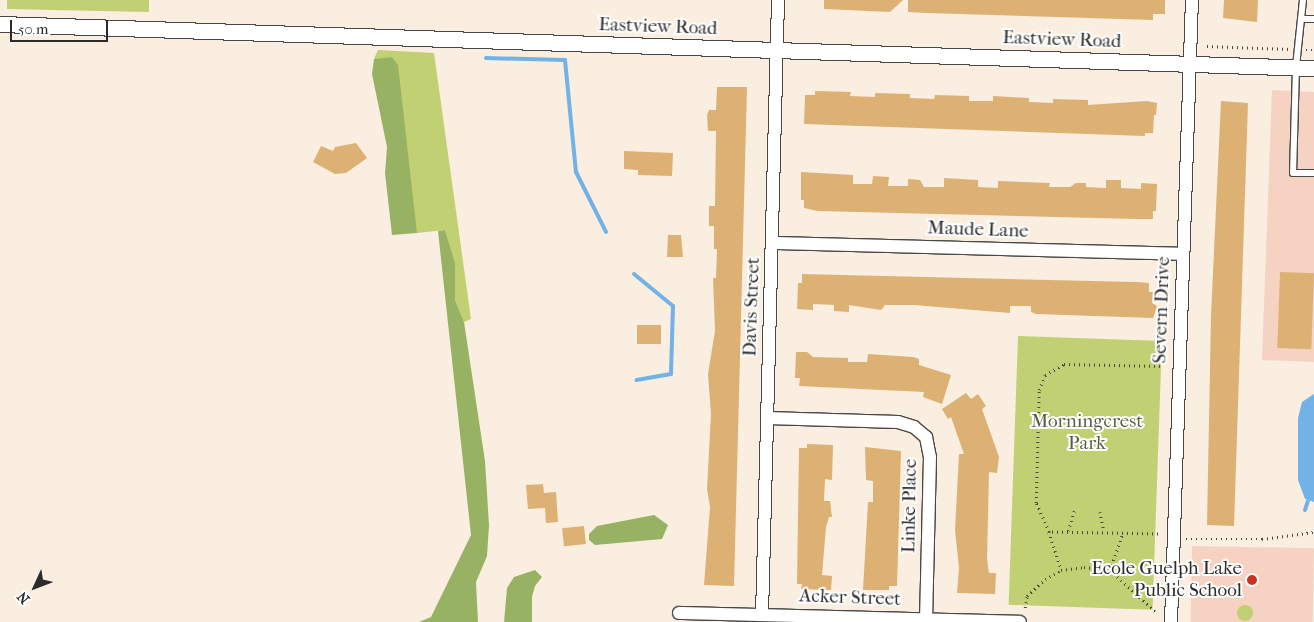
<!DOCTYPE html>
<style>
body{margin:0}
#map{position:relative;width:1314px;height:622px;overflow:hidden;background:#f9eee0;font-family:"IM FELL French Canon",serif}
div>[style]{position:absolute}
[style*='--x']{left:calc(var(--x)*1px);top:calc(var(--y)*1px);width:calc(var(--w)*1px);rotate:calc(var(--a)*1deg)}
.built>*{inset:0;background:#f5d2c2;transform-origin:0 0}
.green>*{inset:0;background:#c1d072;transform-origin:0 0}
.round{border-radius:50%}
.forest>*{inset:0;background:#98b264}
.water>*{inset:0;background:#73b2e6}
.stream>*{height:4px;margin:-2px;padding:0 2px;transform-origin:2px;border-radius:2px;background:#73b2e6}
.building>*{inset:0;background:#ddb173;transform-origin:0 0}
.path>*{height:2.5px;margin-top:-1.25px;transform-origin:0;background:repeating-linear-gradient(90deg,#4a4846 0 1px,transparent 0 5px)}
.roads{filter:drop-shadow(1px 0 #4a4846) drop-shadow(-1px 0 #4a4846) drop-shadow(0 1px #4a4846) drop-shadow(0 -1px #4a4846)}
.service>*{height:6px;margin:-3px;padding:0 3px;transform-origin:3px;border-radius:3px;background:#fff}
.minor>*{height:12px;margin:-6px;padding:0 6px;transform-origin:6px;border-radius:6px;background:#fff}
.tertiary>*{height:15px;margin:-7.5px;padding:0 7.5px;transform-origin:7.5px;border-radius:7.5px;background:#fff}
.dots>*{width:14px;height:14px;translate:-50% -50%;box-sizing:border-box;border:2px solid #fff;border-radius:50%}
span{translate:-50% -50%;white-space:nowrap;text-align:center;line-height:1.15;-webkit-text-stroke:4px #fff;paint-order:stroke}
.street-label{font-size:19px;color:#2b2b2b}
.park-label{font-size:19px;color:#585d40}
.poi-label{font-size:19px;color:#2b2b2b}
.right{translate:-100% -50%;text-align:right}
.north{position:absolute;left:10px;top:562px;width:50px;height:50px;-webkit-text-stroke:4px #fff;paint-order:stroke;rotate:227deg;font-size:14px;font-weight:700;line-height:20px;text-align:center;color:#2b2b2b}
.north::after{content:'';display:block;margin:auto;width:18px;height:22px;background:#2b2b2b;clip-path:polygon(50% 0,100% 100%,50% 72%,0 100%)}
.scale{position:absolute;left:10px;top:20px;width:98px;height:22px;box-sizing:border-box;border:2px solid #2b2b2b;border-top:0;padding-left:6px;font-size:15px;line-height:18px;white-space:nowrap;color:#2b2b2b;-webkit-text-stroke:4px #fff;paint-order:stroke}
</style>
<div id="map">
<div class="built">
<div style="clip-path:polygon(1272px 90px,1314px 92px,1314px 362px,1262px 360px)"></div>
<div style="left:1192px;top:546px;width:122px;height:76px;rotate:1deg"></div>
</div>
<div class="green">
<div style="clip-path:polygon(7px 0,149px 0,149px 12px,7px 9px)"></div>
<div style="clip-path:polygon(378px 50px,434px 53px,471px 319px,464px 322px,455px 300px,455px 262px,445px 230px,417px 233px,412px 199px,374px 59px)"></div>
<div style="left:1018px;top:336px;width:144px;height:269px;rotate:2deg"></div>
<div class="round" style="left:1237px;top:605px;width:16px;height:16px"></div>
</div>
<div class="forest">
<div style="clip-path:polygon(392px 57px,398px 65px,417px 233px,392px 235px,385px 173px,387px 147px,372px 74px,374px 59px)"></div>
<div style="clip-path:polygon(445px 230px,455px 262px,455px 300px,464px 322px,485px 461px,489px 525px,487px 556px,476px 582px,478px 622px,419px 622px,431px 617px,471px 535px,438px 231px)"></div>
<div style="clip-path:polygon(654px 515px,668px 525px,662px 539px,595px 545px,589px 540px,589px 534px,597px 526px)"></div>
<div style="clip-path:polygon(535px 570px,542px 577px,535px 586px,532px 597px,532px 622px,504px 622px,507px 588px,514px 577px)"></div>
</div>
<div class="water">
<div style="clip-path:polygon(1314px 394px,1314px 502px,1305px 499px,1298px 480px,1298px 418px,1302px 402px)"></div>
</div>
<div class="stream">
<div style="--x:486;--y:58;--w:79;--a:1.5"></div>
<div style="--x:565;--y:60;--w:113;--a:84.4"></div>
<div style="--x:576;--y:172;--w:67;--a:63.4"></div>
<div style="--x:634;--y:274;--w:50;--a:39.4"></div>
<div style="--x:673;--y:306;--w:68;--a:91.7"></div>
<div style="--x:671;--y:374;--w:35;--a:170"></div>
<div style="--x:1305;--y:510;--w:9;--a:-72"></div>
</div>
<div class="building">
<div style="clip-path:polygon(824px 0,903px 0,890px 12px,824px 9px)"></div>
<div style="clip-path:polygon(908px 0,1165px 0,1165px 14px,1153px 14px,1153px 20px,927px 13px,908px 12px)"></div>
<div style="clip-path:polygon(1224px 0,1258px 0,1257px 22px,1223px 18px)"></div>
<div style="clip-path:polygon(717px 87px,747px 87px,734px 586px,704px 585px,710px 507px,707px 489px,711px 414px,708px 374px,715px 331px,713px 278px,716px 278px,717px 249px,714px 249px,714px 226px,709px 226px,709px 206px,715px 206px,716px 131px,708px 131px,707px 115px,709px 110px,716px 110px)"></div>
<div style="clip-path:polygon(815px 91px,851px 92px,850px 96px,875px 97px,875px 93px,910px 94px,910px 98px,934px 99px,935px 95px,969px 96px,969px 101px,993px 101px,993px 96px,1029px 98px,1029px 102px,1053px 103px,1053px 99px,1088px 100px,1088px 105px,1147px 101px,1157px 103px,1156px 115px,1154px 115px,1153px 133px,1145px 133px,1145px 136px,804px 124px,805px 95px,815px 95px)"></div>
<div style="clip-path:polygon(1221px 101px,1248px 103px,1234px 526px,1207px 525px,1211px 316px)"></div>
<div style="clip-path:polygon(356px 143px,367px 158px,346px 173px,335px 174px,313px 162px,321px 146px,333px 151px,335px 147px)"></div>
<div style="clip-path:polygon(624px 151px,673px 153px,672px 176px,638px 175px,638px 170px,624px 169px)"></div>
<div style="clip-path:polygon(801px 172px,853px 175px,853px 184px,872px 184px,873px 176px,889px 177px,888px 186px,908px 186px,908px 179px,920px 180px,924px 187px,944px 187px,944px 178px,978px 180px,978px 187px,998px 188px,998px 181px,1050px 183px,1049px 187px,1070px 187px,1076px 183px,1086px 183px,1086px 187px,1106px 188px,1106px 180px,1121px 180px,1121px 188px,1141px 189px,1141px 183px,1157px 184px,1156px 211px,1153px 211px,1153px 219px,1137px 219px,818px 211px,804px 208px,804px 200px,801px 200px)"></div>
<div style="clip-path:polygon(668px 235px,681px 235px,683px 257px,667px 257px)"></div>
<div style="left:1280px;top:272px;width:34px;height:76px;rotate:2deg"></div>
<div style="clip-path:polygon(802px 274px,1136px 282px,1149px 283px,1149px 292px,1154px 292px,1154px 303px,1157px 307px,1153px 318px,1036px 314px,1031px 312px,1031px 306px,1010px 306px,1010px 313px,914px 305px,885px 305px,881px 310px,849px 305px,849px 312px,834px 311px,834px 305px,813px 304px,813px 310px,797px 309px,798px 283px,802px 283px)"></div>
<div style="left:637px;top:325px;width:24px;height:19px"></div>
<div style="clip-path:polygon(796px 352px,807px 352px,813px 357px,848px 358px,848px 362px,867px 362px,868px 354px,913px 357px,919px 359px,919px 365px,951px 375px,942px 404px,923px 397px,924px 392px,799px 386px,800px 378px,795px 378px)"></div>
<div style="clip-path:polygon(966px 393px,971px 399px,978px 394px,986px 406px,982px 409px,999px 457px,997px 473px,989px 472px,988px 517px,987px 559px,989px 573px,996px 573px,995px 594px,957px 593px,959px 568px,955px 530px,959px 454px,964px 454px,951px 417px,948px 419px,942px 409px)"></div>
<div style="clip-path:polygon(807px 444px,833px 445px,832px 480px,825px 479px,824px 501px,830px 501px,832px 517px,829px 517px,826px 527px,822px 575px,832px 576px,831px 590px,801px 589px,802px 584px,797px 584px,799px 448px,807px 448px)"></div>
<div style="clip-path:polygon(865px 447px,901px 451px,897px 586px,889px 586px,889px 590px,863px 590px,868px 502px,873px 502px,873px 481px,866px 480px)"></div>
<div style="clip-path:polygon(543px 484px,544px 493px,556px 492px,558px 522px,546px 523px,545px 508px,528px 509px,526px 485px)"></div>
<div style="left:584px;top:526px;width:18px;height:22px;rotate:84deg"></div>
</div>
<div class="path">
<div style="--x:1207;--y:46;--w:83;--a:2.1"></div>
<div style="--x:1306;--y:50;--w:8;--a:0"></div>
<div style="--x:1100;--y:512;--w:19;--a:78"></div>
<div style="--x:1068;--y:531;--w:21;--a:-73"></div>
<div style="--x:1049;--y:532;--w:40;--a:72"></div>
<div style="--x:1158;--y:534;--w:109;--a:-178.9"></div>
<div style="--x:1049;--y:532;--w:32;--a:-114"></div>
<div style="--x:1036;--y:503;--w:113;--a:-88.5"></div>
<div style="--x:1039;--y:390;--w:16;--a:-68"></div>
<div style="--x:1045;--y:375;--w:22;--a:-30"></div>
<div style="--x:1064;--y:364;--w:99;--a:1.2"></div>
<div style="--x:1186;--y:539;--w:76;--a:0"></div>
<div style="--x:1262;--y:539;--w:52;--a:-7.7"></div>
<div style="--x:1110;--y:570;--w:39;--a:-71"></div>
<div style="--x:1025;--y:608;--w:12;--a:-81"></div>
<div style="--x:1027;--y:596;--w:25;--a:-43"></div>
<div style="--x:1045;--y:579;--w:18;--a:-29"></div>
<div style="--x:1061;--y:570;--w:23;--a:-7"></div>
<div style="--x:1084;--y:567;--w:26;--a:7"></div>
<div style="--x:1110;--y:570;--w:62;--a:42.4"></div>
</div>
<div class="roads">
<div class="service">
<div style="--x:1303;--y:0;--w:67;--a:96"></div>
<div style="--x:1296;--y:67;--w:106;--a:91.6"></div>
<div style="--x:1293;--y:173;--w:21;--a:0"></div>
<div style="--x:1303;--y:19;--w:11;--a:0"></div>
</div>
<div class="minor">
<div style="--x:773;--y:243;--w:410;--a:1.5"></div>
<div style="--x:767;--y:418;--w:131;--a:1.7"></div>
<div style="--x:898;--y:422;--w:17;--a:17"></div>
<div style="--x:914;--y:427;--w:16;--a:40"></div>
<div style="--x:926;--y:437;--w:20;--a:79"></div>
<div style="--x:930;--y:457;--w:162;--a:91.4"></div>
<div style="--x:679;--y:613;--w:341;--a:1.5"></div>
<div style="--x:762;--y:615;--w:615;--a:-88.51"></div>
<div style="--x:1171;--y:622;--w:622;--a:-88.07"></div>
</div>
<div class="tertiary">
<div style="--x:0;--y:24;--w:1315;--a:1.92"></div>
</div>
</div>
<div class="dots">
<div style="left:1252px;top:580px;background:#c8321e"></div>
</div>
<div class="street-label">
<span style="left:658px;top:27px;rotate:2deg">Eastview Road</span>
<span style="left:1062px;top:40px;rotate:2deg">Eastview Road</span>
<span style="left:978px;top:230px;rotate:2deg">Maude Lane</span>
<span style="left:752px;top:307px;rotate:-88deg">Davis Street</span>
<span style="left:1162px;top:310px;rotate:-88deg">Severn Drive</span>
<span style="left:910px;top:506px;rotate:-89deg">Linke Place</span>
<span style="left:850px;top:598px;rotate:2deg">Acker Street</span>
</div>
<div class="park-label">
<span style="left:1087px;top:433px">Morningcrest<br>Park</span>
</div>
<div class="poi-label">
<span class="right" style="left:1242px;top:580px">Ecole Guelph Lake<br>Public School</span>
</div>
<div class="north">N</div>
<div class="scale">50 m</div>
</div>
